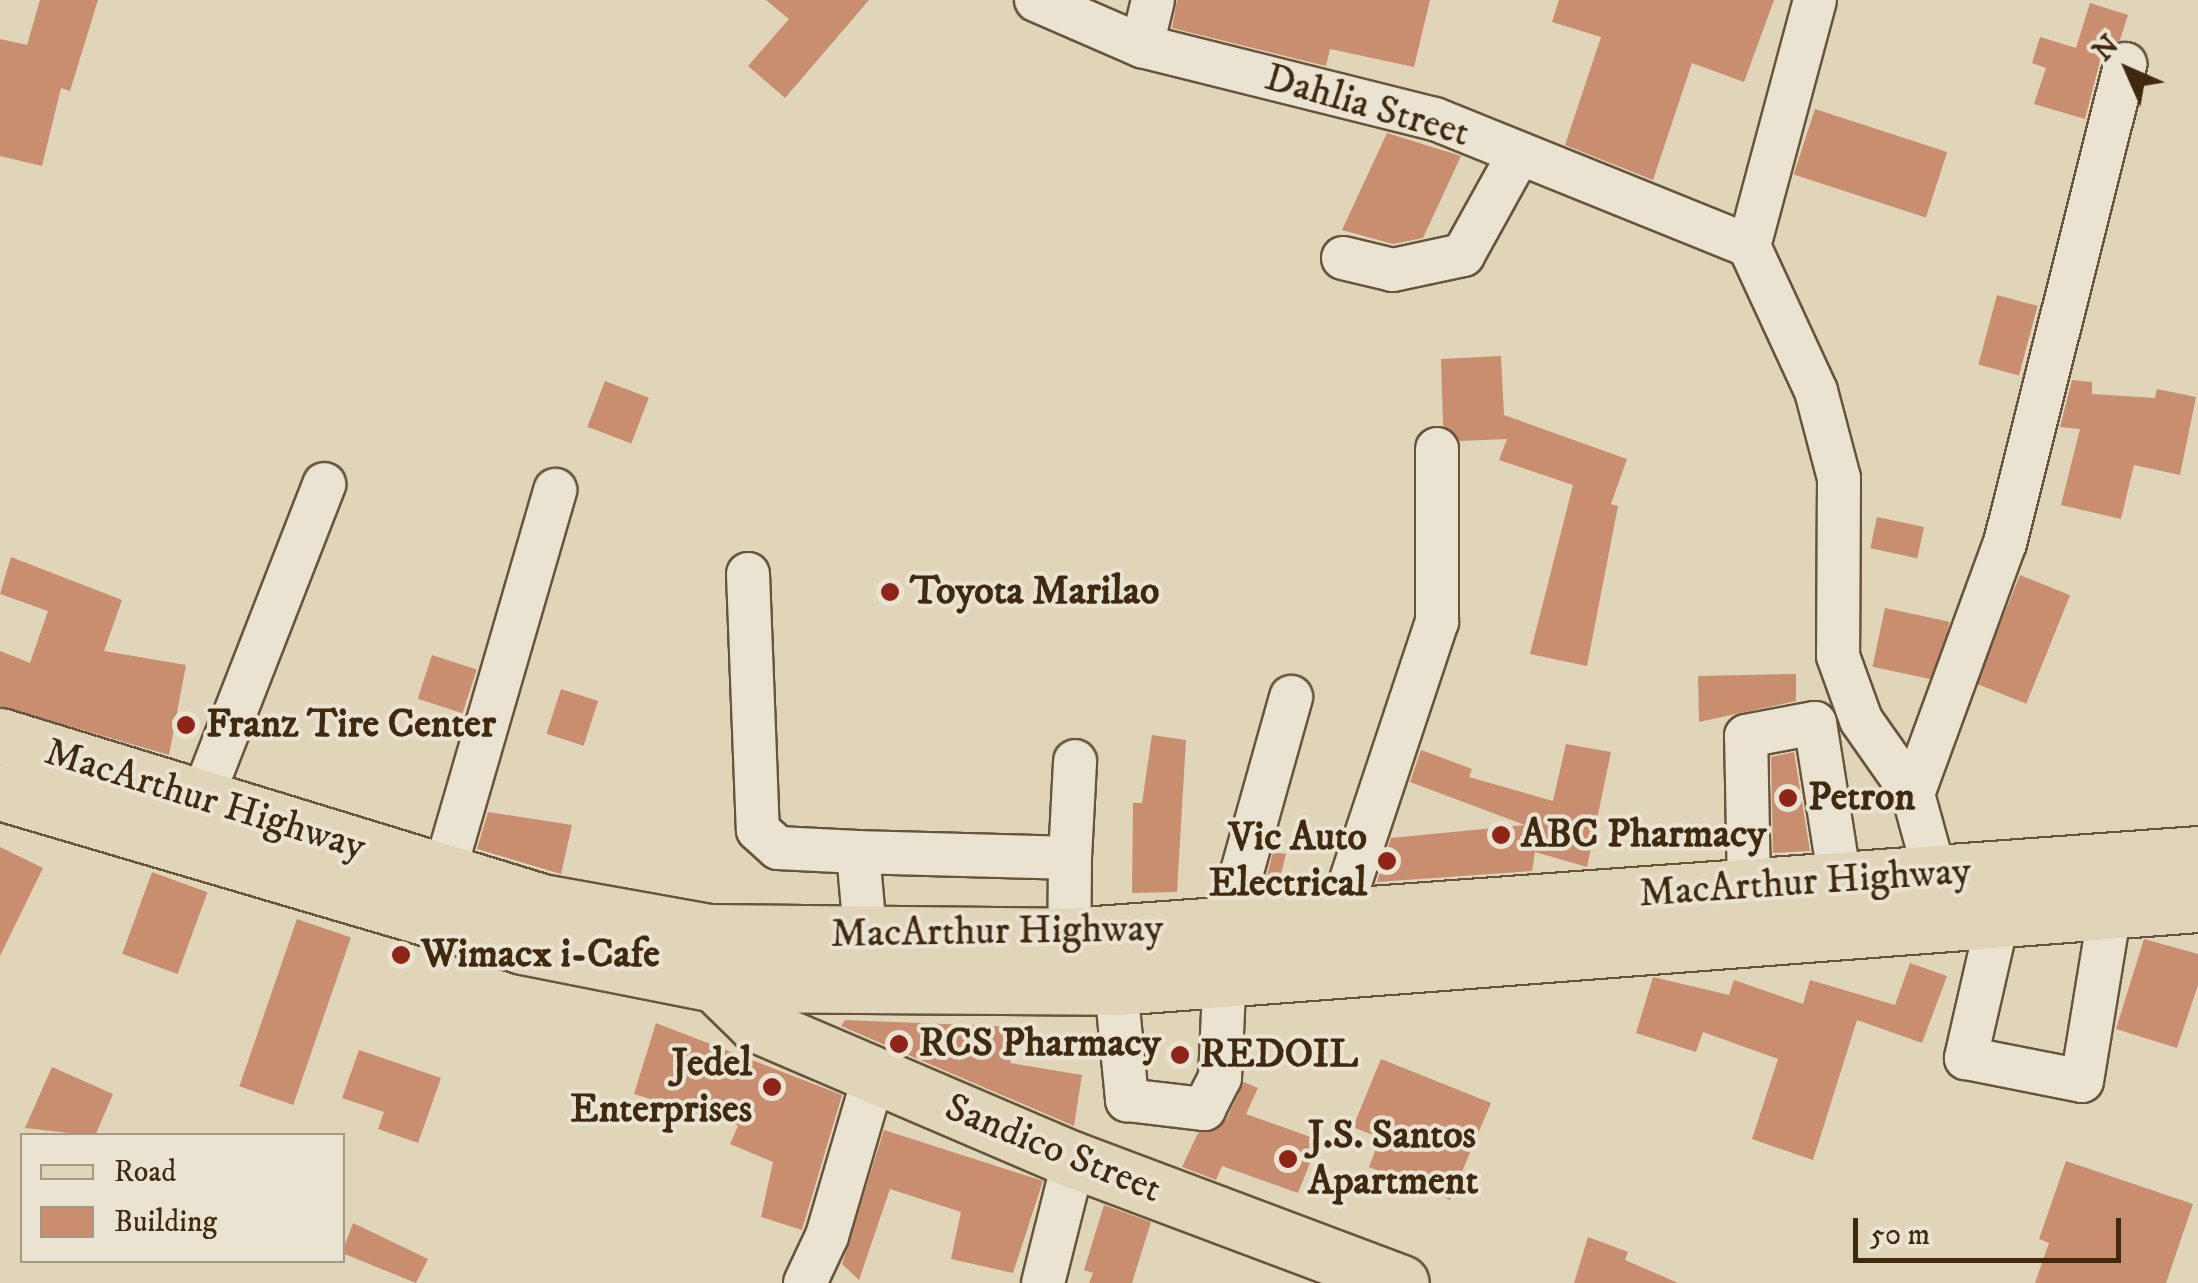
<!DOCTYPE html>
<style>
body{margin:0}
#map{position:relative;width:2198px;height:1283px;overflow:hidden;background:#e0d4b9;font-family:"IM FELL DW Pica",serif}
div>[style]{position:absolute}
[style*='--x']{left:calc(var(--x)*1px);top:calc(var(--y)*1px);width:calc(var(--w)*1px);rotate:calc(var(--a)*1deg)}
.building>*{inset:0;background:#c98e70;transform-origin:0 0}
.roads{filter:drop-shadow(2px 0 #67543a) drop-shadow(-2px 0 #67543a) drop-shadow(0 2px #67543a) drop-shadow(0 -2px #67543a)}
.minor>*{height:42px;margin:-21px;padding:0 21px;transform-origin:21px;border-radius:21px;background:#ebe3d2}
.major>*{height:55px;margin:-27.5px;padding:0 27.5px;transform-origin:27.5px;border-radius:27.5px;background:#e0d4b9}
.highway>*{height:55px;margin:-27.5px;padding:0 27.5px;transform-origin:27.5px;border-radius:27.5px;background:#e0d4b9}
.dots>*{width:28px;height:28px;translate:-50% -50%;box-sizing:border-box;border:5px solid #ebe3d2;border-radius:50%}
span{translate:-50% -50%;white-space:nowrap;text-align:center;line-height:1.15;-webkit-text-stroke:8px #ebe3d2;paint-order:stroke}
.street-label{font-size:40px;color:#3f2a10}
.poi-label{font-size:40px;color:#3f2a10;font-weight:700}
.left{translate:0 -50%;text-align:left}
.right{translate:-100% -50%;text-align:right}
.legend{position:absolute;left:20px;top:1133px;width:325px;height:130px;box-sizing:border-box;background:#ebe3d2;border:2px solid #a69984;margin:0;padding:12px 18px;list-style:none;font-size:30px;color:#3f2a10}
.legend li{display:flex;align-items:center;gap:20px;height:50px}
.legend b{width:50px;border:2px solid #a69984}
.north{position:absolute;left:2078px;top:20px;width:100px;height:100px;-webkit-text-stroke:8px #ebe3d2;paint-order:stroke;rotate:315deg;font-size:28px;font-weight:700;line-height:40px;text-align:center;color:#3f2a10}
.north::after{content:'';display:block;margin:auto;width:35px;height:45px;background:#3f2a10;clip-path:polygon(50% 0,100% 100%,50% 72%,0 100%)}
.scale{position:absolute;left:1853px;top:1218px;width:268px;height:45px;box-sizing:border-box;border:5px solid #3f2a10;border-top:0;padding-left:12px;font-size:30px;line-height:35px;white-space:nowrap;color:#3f2a10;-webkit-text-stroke:8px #ebe3d2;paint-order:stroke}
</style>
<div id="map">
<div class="building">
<div style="clip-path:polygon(40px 0,98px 0,70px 91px,61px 88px,42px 166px,0 156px,0 39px,27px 45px)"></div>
<div style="clip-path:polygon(766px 0,869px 0,785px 98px,748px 66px,789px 19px)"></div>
<div style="clip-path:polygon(1177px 0,1430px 0,1414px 67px,1330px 49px,1326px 66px,1172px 28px)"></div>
<div style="clip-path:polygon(1559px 0,1774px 0,1744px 82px,1692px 63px,1653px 180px,1565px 145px,1601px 37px,1552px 22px)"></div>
<div style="clip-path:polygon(2090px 3px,2128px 15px,2120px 40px,2101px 57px,2085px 119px,2034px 104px,2046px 68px,2032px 63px,2040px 37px,2076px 48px)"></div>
<div style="left:1815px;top:109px;width:139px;height:69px;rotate:18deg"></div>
<div style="clip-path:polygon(1387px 133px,1461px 156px,1423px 238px,1393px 244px,1342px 230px)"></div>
<div style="left:1997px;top:295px;width:42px;height:72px;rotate:15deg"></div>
<div style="clip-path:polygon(1501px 356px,1504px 415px,1627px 459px,1611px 504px,1618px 506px,1587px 666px,1530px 654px,1573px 485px,1499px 460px,1507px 439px,1460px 441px,1443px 425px,1441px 359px)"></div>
<div style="clip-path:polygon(2072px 380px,2092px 382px,2092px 394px,2155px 398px,2157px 389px,2196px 397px,2180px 475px,2134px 465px,2121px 519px,2061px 505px,2080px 429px,2060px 427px)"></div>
<div style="left:605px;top:381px;width:47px;height:49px;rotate:21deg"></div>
<div style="left:1877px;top:517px;width:48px;height:32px;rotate:12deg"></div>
<div style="clip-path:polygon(11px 557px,122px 600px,104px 651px,186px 665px,169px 755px,0 706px,0 651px,30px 663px,48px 611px,0 594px)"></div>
<div style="left:2020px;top:575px;width:54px;height:117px;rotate:22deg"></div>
<div style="left:1885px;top:608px;width:66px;height:60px;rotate:12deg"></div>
<div style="left:432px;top:655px;width:47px;height:46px;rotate:18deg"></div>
<div style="clip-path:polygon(1796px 674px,1796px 701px,1699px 722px,1698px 676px)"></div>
<div style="left:561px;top:689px;width:39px;height:47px;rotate:18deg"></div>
<div style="clip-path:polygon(1152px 735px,1186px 740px,1177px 892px,1132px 893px,1133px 803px,1142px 803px)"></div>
<div style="clip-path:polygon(1566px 744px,1611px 752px,1587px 867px,1535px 852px,1532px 871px,1377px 882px,1391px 838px,1525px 825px,1410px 782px,1421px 750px,1472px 769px,1469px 777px,1553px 801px)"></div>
<div style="clip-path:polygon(1794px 752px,1810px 851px,1773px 853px,1771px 757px)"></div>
<div style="clip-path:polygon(488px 812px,572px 825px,561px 874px,477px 849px)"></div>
<div style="clip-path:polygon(0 847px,43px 868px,0 956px)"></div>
<div style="clip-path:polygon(1273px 852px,1286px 854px,1277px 890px,1263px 891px)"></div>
<div style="left:152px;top:872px;width:59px;height:87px;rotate:20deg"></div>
<div style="left:297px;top:919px;width:57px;height:177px;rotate:19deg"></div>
<div style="clip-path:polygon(2144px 939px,2198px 954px,2198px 985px,2177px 1048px,2116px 1029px)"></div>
<div style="clip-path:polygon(1910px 963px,1947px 976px,1922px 1043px,1857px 1020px,1813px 1160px,1752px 1139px,1778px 1059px,1703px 1032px,1696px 1052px,1636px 1033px,1653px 977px,1729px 995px,1734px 980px,1803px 1004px,1810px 980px,1895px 1005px)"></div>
<div style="clip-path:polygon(845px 1020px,1017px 1027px,1010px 1063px,1082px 1075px,1074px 1126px,841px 1026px)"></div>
<div style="clip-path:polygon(656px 1023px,842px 1095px,802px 1230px,761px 1217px,773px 1162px,730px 1144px,738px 1126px,634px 1094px)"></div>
<div style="clip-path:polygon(359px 1050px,441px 1078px,418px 1143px,378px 1129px,384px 1112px,342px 1098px)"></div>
<div style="clip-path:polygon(1381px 1059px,1491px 1103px,1450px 1200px,1369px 1167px,1380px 1138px,1353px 1127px)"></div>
<div style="clip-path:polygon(52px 1067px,113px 1094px,95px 1136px,25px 1128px)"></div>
<div style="clip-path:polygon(1244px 1082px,1258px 1088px,1246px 1114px,1319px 1140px,1298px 1193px,1222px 1166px,1216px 1180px,1182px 1167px,1198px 1133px,1226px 1120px)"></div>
<div style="clip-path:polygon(884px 1130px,1043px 1181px,1013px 1273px,951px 1259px,961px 1212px,890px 1189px,859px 1280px,842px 1264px)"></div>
<div style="clip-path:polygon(2066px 1161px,2193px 1204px,2166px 1283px,2035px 1283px,2049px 1243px,2039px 1239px)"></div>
<div style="clip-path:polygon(1104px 1205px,1151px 1222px,1132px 1283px,1089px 1283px,1093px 1273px,1084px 1270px)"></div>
<div style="clip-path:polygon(353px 1223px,428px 1259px,416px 1283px,342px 1253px)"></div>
<div style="clip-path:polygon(1588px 1237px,1628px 1252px,1625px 1260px,1678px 1283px,1574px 1283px)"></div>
</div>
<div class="roads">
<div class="minor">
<div style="--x:1036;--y:0;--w:116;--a:23.5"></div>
<div style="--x:1142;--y:46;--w:302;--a:14"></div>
<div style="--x:1435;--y:119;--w:339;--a:22"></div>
<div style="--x:1815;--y:0;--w:255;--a:105"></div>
<div style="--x:1749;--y:246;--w:160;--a:65.2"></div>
<div style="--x:1816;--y:391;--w:90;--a:75.2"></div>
<div style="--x:1839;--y:478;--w:178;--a:90.3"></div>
<div style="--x:1838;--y:656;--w:68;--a:70.2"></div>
<div style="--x:1861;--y:720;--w:90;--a:54.9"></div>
<div style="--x:1913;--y:794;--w:113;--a:74.6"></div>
<div style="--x:1142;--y:46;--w:47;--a:-76.6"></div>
<div style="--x:1343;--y:258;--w:51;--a:13.5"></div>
<div style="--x:1393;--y:270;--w:72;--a:-12.1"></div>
<div style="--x:1463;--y:255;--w:115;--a:-61"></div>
<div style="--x:748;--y:574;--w:256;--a:87.8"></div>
<div style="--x:758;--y:830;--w:27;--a:42"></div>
<div style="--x:778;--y:848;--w:80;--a:2.9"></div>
<div style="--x:1913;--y:794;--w:267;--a:-69.9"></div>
<div style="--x:2005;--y:543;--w:494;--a:-75.9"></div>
<div style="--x:191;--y:826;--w:367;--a:-68.7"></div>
<div style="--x:1070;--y:858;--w:97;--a:-87"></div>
<div style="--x:444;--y:873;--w:399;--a:-73.8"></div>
<div style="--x:1749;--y:887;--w:151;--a:-91.1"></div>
<div style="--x:1746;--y:736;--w:70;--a:-10.7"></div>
<div style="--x:1815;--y:723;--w:160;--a:81"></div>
<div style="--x:1998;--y:918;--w:144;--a:102.9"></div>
<div style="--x:1966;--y:1058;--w:118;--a:11.2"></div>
<div style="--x:2082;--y:1081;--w:173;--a:-80.7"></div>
<div style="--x:1329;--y:946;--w:342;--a:-71.6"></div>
<div style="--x:1437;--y:622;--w:173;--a:-90"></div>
<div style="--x:868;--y:965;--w:113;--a:-95.1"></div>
<div style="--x:858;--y:852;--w:212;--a:1.6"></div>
<div style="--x:1070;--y:858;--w:109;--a:90.5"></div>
<div style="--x:1116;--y:987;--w:114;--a:84.4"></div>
<div style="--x:1127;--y:1100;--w:78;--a:6.7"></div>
<div style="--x:1204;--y:1109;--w:35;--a:-63"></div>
<div style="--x:1220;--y:1078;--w:153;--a:-87.4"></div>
<div style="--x:1227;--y:925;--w:237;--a:-74.3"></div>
<div style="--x:805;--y:1283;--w:52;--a:-64.9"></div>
<div style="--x:827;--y:1236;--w:167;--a:-73.6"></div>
<div style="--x:1043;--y:1283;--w:127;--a:-75.9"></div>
</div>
<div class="major">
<div style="--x:711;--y:949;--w:35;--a:83"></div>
<div style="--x:715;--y:984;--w:57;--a:44.3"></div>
<div style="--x:756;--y:1024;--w:346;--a:23.2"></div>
<div style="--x:1074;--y:1160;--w:349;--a:20.6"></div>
</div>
<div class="highway">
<div style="--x:0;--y:736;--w:567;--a:17.03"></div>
<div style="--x:542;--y:902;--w:170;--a:10.2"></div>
<div style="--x:709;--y:932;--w:359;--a:0.6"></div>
<div style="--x:1068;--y:936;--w:1133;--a:-4.15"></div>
<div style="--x:0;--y:792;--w:545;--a:16.41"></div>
<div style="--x:523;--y:946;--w:196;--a:11.2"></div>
<div style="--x:715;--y:984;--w:401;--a:0.4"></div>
<div style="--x:1116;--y:987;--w:1085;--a:-4.39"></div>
</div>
</div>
<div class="dots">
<div style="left:890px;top:592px;background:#8f2418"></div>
<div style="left:186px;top:725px;background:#8f2418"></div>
<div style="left:1788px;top:798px;background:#8f2418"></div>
<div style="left:1501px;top:835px;background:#8f2418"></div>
<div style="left:1387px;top:861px;background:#8f2418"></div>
<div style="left:401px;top:955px;background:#8f2418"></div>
<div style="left:899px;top:1044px;background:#8f2418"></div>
<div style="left:1180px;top:1055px;background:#8f2418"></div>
<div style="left:772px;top:1087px;background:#8f2418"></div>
<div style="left:1288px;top:1159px;background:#8f2418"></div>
</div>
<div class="street-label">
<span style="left:1367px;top:106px;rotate:16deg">Dahlia Street</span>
<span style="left:205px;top:800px;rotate:17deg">MacArthur Highway</span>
<span style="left:1805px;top:883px;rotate:-4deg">MacArthur Highway</span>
<span style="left:997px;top:932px;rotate:-1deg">MacArthur Highway</span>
<span style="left:1053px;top:1149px;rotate:22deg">Sandico Street</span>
</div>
<div class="poi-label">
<span class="left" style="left:910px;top:592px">Toyota Marilao</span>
<span class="left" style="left:206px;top:725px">Franz Tire Center</span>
<span class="left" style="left:1808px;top:798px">Petron</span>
<span class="left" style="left:1521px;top:835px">ABC Pharmacy</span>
<span class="right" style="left:1367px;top:861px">Vic Auto<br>Electrical</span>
<span class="left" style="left:421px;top:955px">Wimacx i-Cafe</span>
<span class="left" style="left:919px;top:1044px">RCS Pharmacy</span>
<span class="left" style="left:1200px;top:1055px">REDOIL</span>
<span class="right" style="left:752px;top:1087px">Jedel<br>Enterprises</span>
<span class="left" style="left:1308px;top:1159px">J.S. Santos<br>Apartment</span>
</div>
<ul class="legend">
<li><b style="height:12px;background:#e0d4b9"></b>Road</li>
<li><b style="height:28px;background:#c98e70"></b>Building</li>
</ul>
<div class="north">N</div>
<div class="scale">50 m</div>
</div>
